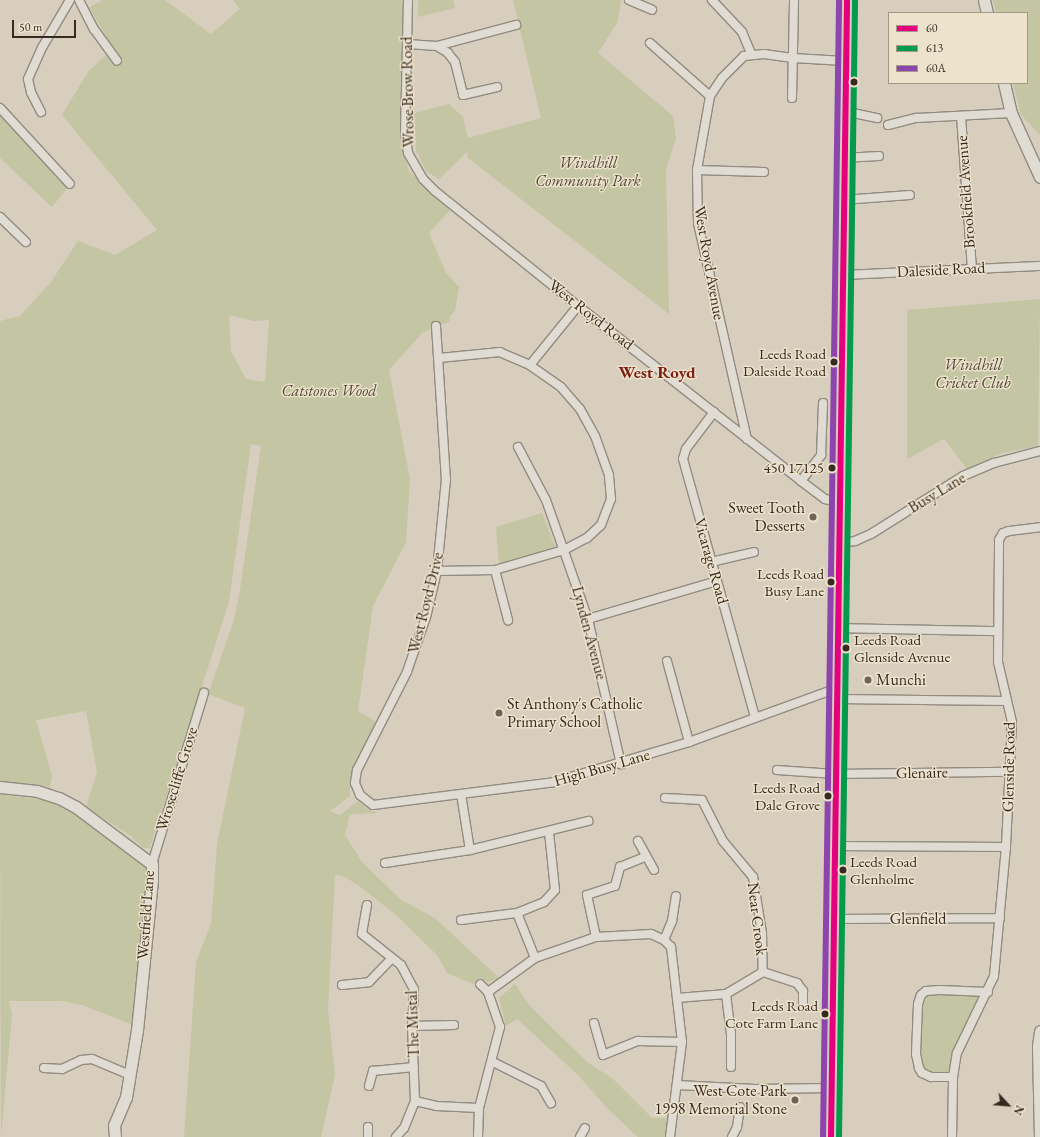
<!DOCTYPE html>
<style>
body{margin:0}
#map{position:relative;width:1040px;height:1137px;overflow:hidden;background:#d8cebd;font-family:"EB Garamond",serif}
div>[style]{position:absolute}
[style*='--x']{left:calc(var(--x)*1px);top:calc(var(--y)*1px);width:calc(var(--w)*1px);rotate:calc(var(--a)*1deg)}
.green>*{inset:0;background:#c3c5a3}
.roads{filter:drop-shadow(1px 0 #928b80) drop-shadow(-1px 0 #928b80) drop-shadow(0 1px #928b80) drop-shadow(0 -1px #928b80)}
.minor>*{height:8px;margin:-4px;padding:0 4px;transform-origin:4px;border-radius:4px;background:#e0dcd3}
.tertiary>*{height:11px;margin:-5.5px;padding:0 5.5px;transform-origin:5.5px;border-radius:5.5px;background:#e0dcd3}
.primary>*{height:13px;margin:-6.5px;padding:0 6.5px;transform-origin:6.5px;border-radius:6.5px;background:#d5ccbe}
.bus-1>*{height:6px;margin:-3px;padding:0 3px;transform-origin:3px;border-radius:3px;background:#e5007d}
.bus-2>*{height:6px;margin:-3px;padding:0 3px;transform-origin:3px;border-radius:3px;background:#069a4c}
.bus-3>*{height:6px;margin:-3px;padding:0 3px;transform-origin:3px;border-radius:3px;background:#8e44ad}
.dots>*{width:11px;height:11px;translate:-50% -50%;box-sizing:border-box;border:2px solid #ede2cc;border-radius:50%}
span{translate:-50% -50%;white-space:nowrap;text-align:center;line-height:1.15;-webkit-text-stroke:3px #ede2cc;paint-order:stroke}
.bus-label{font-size:15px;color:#372a22}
.right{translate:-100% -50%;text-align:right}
.left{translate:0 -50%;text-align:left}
.street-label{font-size:16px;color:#372a22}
.park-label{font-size:16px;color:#504737;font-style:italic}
.poi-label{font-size:16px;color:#372a22}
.neighbourhood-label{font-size:17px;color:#7a1f14;font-weight:700}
.legend{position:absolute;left:888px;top:12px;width:140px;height:72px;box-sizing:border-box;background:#ede2cc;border:1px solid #a49888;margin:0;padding:5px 7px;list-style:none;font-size:12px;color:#372a22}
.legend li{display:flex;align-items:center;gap:8px;height:20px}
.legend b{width:20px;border:1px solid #a49888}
.north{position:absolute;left:988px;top:1085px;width:40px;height:40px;-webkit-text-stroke:3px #ede2cc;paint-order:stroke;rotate:116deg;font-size:11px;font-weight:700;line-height:16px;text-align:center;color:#372a22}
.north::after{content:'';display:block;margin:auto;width:14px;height:18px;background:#372a22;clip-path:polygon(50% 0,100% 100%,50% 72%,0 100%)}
.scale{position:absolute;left:12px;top:20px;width:64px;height:18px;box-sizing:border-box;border:2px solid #372a22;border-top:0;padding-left:5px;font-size:12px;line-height:14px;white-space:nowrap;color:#372a22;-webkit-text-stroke:3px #ede2cc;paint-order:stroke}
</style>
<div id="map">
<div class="green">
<div style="clip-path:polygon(evenodd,103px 0,165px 0,211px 34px,240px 9px,233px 0,403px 0,401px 146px,409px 171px,450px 210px,429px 233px,446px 273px,459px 287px,455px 311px,450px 316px,449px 322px,423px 332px,389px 370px,410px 479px,406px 542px,373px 606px,358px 711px,376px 722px,350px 784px,350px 796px,330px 811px,340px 815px,358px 801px,367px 809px,378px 813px,350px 814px,345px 835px,362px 862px,401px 900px,435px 918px,499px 978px,488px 982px,478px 978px,473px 984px,447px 973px,437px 955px,396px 915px,358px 885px,343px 876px,335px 875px,328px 1009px,335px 1075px,321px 1137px,184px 1137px,196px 962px,211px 924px,217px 844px,245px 708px,208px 694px,233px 623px,239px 596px,261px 446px,251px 444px,229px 602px,150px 848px,143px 848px,131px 836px,86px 807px,97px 772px,86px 711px,36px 720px,52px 776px,50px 787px,0 782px,0 321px,20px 316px,51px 282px,78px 241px,115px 255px,157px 230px,62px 115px,88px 72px,113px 48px,89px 7px,103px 0,229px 315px,254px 321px,269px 320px,265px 382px,246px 379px,231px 351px,229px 315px)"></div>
<div style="clip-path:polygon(418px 0,453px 0,455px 8px,418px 17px)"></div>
<div style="clip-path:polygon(513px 0,621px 0,618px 21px,598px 53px,673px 116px,676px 138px,666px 169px,669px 314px,468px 158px,467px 152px,439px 179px,426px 171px,416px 150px,414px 113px,449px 104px,463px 117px,468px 138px,541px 118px)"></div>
<div style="clip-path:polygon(993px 0,1040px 0,1040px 135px,1021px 115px,1013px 83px,1027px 83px,1027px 13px,996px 13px)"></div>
<div style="clip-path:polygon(0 114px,67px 188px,52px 207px,0 158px)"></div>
<div style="clip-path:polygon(1040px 299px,1038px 446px,1002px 453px,967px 469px,944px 439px,907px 459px,907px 310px)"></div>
<div style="clip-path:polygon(542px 513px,555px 547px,499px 564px,496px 527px)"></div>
<div style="clip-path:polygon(0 794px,53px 801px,74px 811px,142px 861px,147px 871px,133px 1025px,82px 1005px,62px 1001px,9px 1001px,12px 1014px,1px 1137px)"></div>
<div style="clip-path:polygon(515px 984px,530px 1006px,587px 1062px,613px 1079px,652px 1118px,667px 1118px,665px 1137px,638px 1137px,608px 1109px,578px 1075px,517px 1019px,506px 1026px,499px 998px)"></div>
<div style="clip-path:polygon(926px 991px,988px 992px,974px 1017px,953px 1077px,931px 1077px,919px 1068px,921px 995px)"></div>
</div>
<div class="roads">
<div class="minor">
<div style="--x:79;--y:0;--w:33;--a:63"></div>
<div style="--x:94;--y:29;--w:39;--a:54"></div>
<div style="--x:408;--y:0;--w:133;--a:91.3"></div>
<div style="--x:405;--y:133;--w:20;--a:81"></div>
<div style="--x:408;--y:153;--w:30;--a:60"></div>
<div style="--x:423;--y:179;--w:17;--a:45"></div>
<div style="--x:435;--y:191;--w:184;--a:38.8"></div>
<div style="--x:578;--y:306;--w:283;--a:38.1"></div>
<div style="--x:801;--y:481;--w:30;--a:37"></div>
<div style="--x:825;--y:499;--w:13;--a:13"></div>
<div style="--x:629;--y:0;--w:25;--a:23"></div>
<div style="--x:712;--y:0;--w:44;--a:46.8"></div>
<div style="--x:742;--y:32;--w:25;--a:67"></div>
<div style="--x:650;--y:43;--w:80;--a:41.5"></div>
<div style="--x:407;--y:44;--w:30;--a:4"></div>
<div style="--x:437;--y:46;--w:82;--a:-14.9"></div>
<div style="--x:437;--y:46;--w:13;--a:32"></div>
<div style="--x:448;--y:53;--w:11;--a:52"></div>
<div style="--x:455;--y:62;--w:34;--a:76"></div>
<div style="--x:463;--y:95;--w:35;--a:-13"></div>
<div style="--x:792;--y:98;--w:98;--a:-88.8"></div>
<div style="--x:0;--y:108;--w:103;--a:47.4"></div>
<div style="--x:844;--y:111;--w:34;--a:12"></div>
<div style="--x:41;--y:112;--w:22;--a:-117"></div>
<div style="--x:31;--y:92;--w:13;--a:-103"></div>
<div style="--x:28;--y:79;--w:36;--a:-66"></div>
<div style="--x:43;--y:46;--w:53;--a:-59.6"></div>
<div style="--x:961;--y:116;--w:153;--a:85.9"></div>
<div style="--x:888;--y:125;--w:30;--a:-14"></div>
<div style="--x:917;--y:118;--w:94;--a:-3"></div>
<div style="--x:843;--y:158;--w:36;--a:-3"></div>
<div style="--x:697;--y:170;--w:67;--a:1.7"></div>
<div style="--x:843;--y:200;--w:67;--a:-4.3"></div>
<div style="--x:0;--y:217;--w:36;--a:44"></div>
<div style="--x:842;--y:275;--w:198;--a:-2.6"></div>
<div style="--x:436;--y:326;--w:153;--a:86.3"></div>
<div style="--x:446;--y:479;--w:92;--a:95.6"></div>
<div style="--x:437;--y:571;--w:47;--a:103.4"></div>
<div style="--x:426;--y:617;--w:58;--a:109.1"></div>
<div style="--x:407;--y:672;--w:110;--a:117"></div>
<div style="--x:357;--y:770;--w:13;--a:99"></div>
<div style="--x:355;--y:783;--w:13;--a:67"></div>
<div style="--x:360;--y:795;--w:16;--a:38"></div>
<div style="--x:373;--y:805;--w:182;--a:-7.2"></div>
<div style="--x:554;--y:782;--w:141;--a:-16.5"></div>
<div style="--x:689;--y:742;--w:158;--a:-20"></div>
<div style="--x:530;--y:365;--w:76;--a:-50.9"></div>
<div style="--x:714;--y:412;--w:46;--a:127.1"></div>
<div style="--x:686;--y:449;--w:10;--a:107"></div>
<div style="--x:683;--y:459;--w:268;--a:74.4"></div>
<div style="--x:747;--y:439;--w:221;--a:-102.8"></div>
<div style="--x:698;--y:223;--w:53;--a:-91.1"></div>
<div style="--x:697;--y:170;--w:75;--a:-80"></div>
<div style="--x:710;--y:96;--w:22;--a:-56"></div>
<div style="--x:722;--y:78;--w:31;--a:-45"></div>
<div style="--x:744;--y:56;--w:20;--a:-6"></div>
<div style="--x:764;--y:54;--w:29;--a:8"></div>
<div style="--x:793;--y:58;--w:52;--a:3.3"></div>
<div style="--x:518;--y:447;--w:60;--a:62.2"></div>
<div style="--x:546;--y:500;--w:126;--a:70.6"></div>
<div style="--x:588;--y:619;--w:149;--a:77.2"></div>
<div style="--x:801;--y:481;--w:33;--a:-52"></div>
<div style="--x:821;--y:455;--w:52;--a:-87.8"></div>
<div style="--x:837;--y:543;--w:18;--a:-6"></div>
<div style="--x:855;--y:541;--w:17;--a:-24"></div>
<div style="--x:871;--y:534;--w:109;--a:-32.2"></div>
<div style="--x:963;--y:476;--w:34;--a:-23"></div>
<div style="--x:994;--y:463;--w:48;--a:-14.6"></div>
<div style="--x:711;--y:562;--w:44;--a:-13.1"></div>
<div style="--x:495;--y:570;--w:52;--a:75.4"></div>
<div style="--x:437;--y:571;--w:58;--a:-1"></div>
<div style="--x:495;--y:570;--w:72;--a:-16.2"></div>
<div style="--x:564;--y:550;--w:26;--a:-28"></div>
<div style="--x:587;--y:538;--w:19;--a:-43"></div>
<div style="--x:601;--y:525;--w:28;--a:-69"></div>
<div style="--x:611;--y:499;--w:24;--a:-95"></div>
<div style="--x:609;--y:475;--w:41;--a:-109.7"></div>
<div style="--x:595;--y:436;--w:31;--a:-119"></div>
<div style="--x:580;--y:409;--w:29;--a:-131"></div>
<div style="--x:561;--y:387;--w:38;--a:-145"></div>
<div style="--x:530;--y:365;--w:33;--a:-157"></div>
<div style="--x:500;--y:352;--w:61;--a:174.4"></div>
<div style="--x:588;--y:619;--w:134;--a:-16.4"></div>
<div style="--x:837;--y:628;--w:161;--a:1.1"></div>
<div style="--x:667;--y:661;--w:84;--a:74.8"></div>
<div style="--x:837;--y:699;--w:170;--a:0.7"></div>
<div style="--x:777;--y:770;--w:58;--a:3.9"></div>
<div style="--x:835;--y:774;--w:174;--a:-0.7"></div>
<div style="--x:461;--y:794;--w:57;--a:80.9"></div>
<div style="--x:665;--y:798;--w:37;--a:3"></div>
<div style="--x:702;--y:800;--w:46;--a:62.9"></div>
<div style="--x:723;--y:841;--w:47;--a:50.2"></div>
<div style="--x:753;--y:877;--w:57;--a:80.9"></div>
<div style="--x:762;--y:933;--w:39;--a:89"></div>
<div style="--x:638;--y:841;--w:33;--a:61"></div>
<div style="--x:835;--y:846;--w:171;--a:0.3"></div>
<div style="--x:385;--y:863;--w:86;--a:-8.7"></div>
<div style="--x:470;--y:850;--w:122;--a:-13.8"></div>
<div style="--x:152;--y:864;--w:179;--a:-73.1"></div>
<div style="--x:367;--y:905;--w:29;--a:100"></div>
<div style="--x:362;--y:934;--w:50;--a:38.5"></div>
<div style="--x:401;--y:965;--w:27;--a:62"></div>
<div style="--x:414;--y:989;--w:37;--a:93"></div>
<div style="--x:412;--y:1026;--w:75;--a:87.7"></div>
<div style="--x:415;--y:1101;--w:29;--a:112"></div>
<div style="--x:404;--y:1128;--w:12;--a:132"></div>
<div style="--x:517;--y:913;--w:48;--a:68.2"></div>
<div style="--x:835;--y:919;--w:165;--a:-0.3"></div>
<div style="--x:461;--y:920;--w:56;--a:-7.1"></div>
<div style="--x:517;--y:913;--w:29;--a:-22"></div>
<div style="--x:544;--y:902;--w:16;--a:-47"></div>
<div style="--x:555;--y:890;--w:58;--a:-95.9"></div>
<div style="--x:596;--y:937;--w:43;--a:-102.1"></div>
<div style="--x:587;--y:895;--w:29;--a:-18"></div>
<div style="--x:615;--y:886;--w:20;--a:-75"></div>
<div style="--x:620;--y:867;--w:27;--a:-22"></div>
<div style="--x:342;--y:985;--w:27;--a:-6"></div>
<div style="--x:369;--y:982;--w:33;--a:-46"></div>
<div style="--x:488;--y:992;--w:58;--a:-35.9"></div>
<div style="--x:535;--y:958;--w:65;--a:-19"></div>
<div style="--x:596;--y:937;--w:55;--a:-3.1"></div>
<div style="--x:651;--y:934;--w:14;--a:25"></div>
<div style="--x:726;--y:994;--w:39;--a:83"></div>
<div style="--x:731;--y:1033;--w:34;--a:90"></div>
<div style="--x:677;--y:998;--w:49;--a:-4.7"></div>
<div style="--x:726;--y:994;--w:43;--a:-30.7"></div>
<div style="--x:763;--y:972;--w:36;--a:18"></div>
<div style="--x:797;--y:983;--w:10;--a:53"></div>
<div style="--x:803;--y:991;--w:16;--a:90"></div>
<div style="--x:594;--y:1023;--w:33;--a:74"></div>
<div style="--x:603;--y:1055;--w:38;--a:-22"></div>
<div style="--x:638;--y:1041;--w:44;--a:1.3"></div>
<div style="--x:412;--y:1026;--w:42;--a:-1.4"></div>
<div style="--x:493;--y:1062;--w:54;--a:26.6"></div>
<div style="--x:541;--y:1086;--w:20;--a:60"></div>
<div style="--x:44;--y:1068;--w:18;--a:3"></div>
<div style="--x:62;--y:1069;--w:21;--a:-25"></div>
<div style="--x:81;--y:1060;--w:11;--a:-5"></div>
<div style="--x:92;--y:1059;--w:41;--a:22.8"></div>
<div style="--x:953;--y:1077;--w:22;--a:180"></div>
<div style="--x:931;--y:1077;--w:10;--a:-156"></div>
<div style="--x:922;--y:1073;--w:6;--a:-121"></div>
<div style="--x:919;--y:1068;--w:14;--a:-102"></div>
<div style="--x:916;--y:1054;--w:50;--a:-87.7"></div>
<div style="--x:918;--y:1004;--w:9;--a:-72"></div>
<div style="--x:921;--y:995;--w:6;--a:-39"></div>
<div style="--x:926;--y:991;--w:14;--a:-4"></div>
<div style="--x:940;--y:990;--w:48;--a:2.4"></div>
<div style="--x:677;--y:1085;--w:78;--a:2.9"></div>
<div style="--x:755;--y:1089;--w:75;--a:-0.8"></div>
<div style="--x:369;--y:1086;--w:16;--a:-75"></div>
<div style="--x:373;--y:1071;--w:41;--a:-5.6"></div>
<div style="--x:415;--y:1101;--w:22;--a:13"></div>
<div style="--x:436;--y:1106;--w:43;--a:2.7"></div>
<div style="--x:368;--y:1137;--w:10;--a:-90"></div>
<div style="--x:478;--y:1137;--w:29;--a:-88"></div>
<div style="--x:479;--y:1108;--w:84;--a:-75.5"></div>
<div style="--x:500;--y:1027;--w:37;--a:-109"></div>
<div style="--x:488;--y:992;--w:11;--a:-135"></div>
<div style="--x:580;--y:1137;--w:10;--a:-61"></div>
<div style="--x:670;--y:1137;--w:96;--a:-82.8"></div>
<div style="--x:682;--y:1042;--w:96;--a:-96.6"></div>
<div style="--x:671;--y:947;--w:10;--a:-135"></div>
<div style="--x:664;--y:940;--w:21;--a:-67"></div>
<div style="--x:672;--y:921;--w:25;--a:-81"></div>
<div style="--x:732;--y:1137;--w:11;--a:-63"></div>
<div style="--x:737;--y:1127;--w:20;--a:-81"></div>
<div style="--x:952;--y:1137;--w:60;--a:-89"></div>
<div style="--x:953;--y:1077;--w:24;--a:-81"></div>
<div style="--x:957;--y:1053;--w:85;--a:-64.3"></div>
<div style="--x:994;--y:976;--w:130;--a:-84.7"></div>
<div style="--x:1006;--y:847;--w:125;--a:-87.3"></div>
<div style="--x:1012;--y:722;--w:62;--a:-103.1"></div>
<div style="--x:998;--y:662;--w:122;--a:-89.5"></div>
<div style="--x:999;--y:540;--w:8;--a:-60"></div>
<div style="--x:1003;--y:533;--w:6;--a:-18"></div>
<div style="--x:1009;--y:531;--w:31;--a:-7"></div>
</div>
<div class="tertiary">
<div style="--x:984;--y:0;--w:13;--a:77"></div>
<div style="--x:1004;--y:83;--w:31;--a:77"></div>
<div style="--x:1011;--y:113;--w:70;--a:65.6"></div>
<div style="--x:0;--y:787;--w:37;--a:6"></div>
<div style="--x:37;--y:791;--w:23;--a:18"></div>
<div style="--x:59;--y:798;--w:19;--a:28"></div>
<div style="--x:76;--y:807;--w:95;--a:36.9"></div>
<div style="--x:152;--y:864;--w:16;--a:90"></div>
<div style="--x:152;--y:880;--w:151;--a:95.7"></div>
<div style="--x:137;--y:1030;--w:68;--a:99.3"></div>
<div style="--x:126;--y:1097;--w:30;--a:113"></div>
<div style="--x:114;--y:1125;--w:12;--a:85"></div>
<div style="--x:1040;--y:1137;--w:91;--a:-91.3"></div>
<div style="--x:1038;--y:1046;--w:15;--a:-82"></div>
</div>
<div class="primary">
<div style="--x:831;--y:1137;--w:1137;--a:-89.19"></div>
</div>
</div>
<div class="bus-1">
<div style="--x:831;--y:1137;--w:1137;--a:-89.19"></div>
</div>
<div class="bus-2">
<div style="--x:839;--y:1137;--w:1137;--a:-89.19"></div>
</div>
<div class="bus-3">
<div style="--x:823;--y:1137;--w:1137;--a:-89.19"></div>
</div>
<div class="dots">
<div style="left:854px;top:82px;background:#372a22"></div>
<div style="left:834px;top:362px;background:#372a22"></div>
<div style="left:832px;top:468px;background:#372a22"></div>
<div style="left:813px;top:517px;background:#6f6358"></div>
<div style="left:831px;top:582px;background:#372a22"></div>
<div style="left:846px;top:648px;background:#372a22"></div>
<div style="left:868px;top:680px;background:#6f6358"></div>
<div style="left:499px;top:713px;background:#6f6358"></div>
<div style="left:828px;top:796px;background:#372a22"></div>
<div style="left:843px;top:870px;background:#372a22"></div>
<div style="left:825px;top:1014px;background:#372a22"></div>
<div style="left:795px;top:1100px;background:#6f6358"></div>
</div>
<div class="bus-label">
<span class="right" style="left:826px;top:362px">Leeds Road<br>Daleside Road</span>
<span class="right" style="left:824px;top:468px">450 17125</span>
<span class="right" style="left:824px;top:582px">Leeds Road<br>Busy Lane</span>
<span class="left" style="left:854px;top:648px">Leeds Road<br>Glenside Avenue</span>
<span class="right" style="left:820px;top:796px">Leeds Road<br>Dale Grove</span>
<span class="left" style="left:850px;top:870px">Leeds Road<br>Glenholme</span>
<span class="right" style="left:818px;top:1014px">Leeds Road<br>Cote Farm Lane</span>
</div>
<div class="street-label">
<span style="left:408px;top:92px;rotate:-91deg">Wrose Brow Road</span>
<span style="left:966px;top:192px;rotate:-94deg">Brookfield Avenue</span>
<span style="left:709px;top:263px;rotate:80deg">West Royd Avenue</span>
<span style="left:941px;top:270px;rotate:-3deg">Daleside Road</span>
<span style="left:591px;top:315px;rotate:38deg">West Royd Road</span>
<span style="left:937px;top:493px;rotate:-31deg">Busy Lane</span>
<span style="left:711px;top:561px;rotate:74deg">Vicarage Road</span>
<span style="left:426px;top:603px;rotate:-76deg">West Royd Drive</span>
<span style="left:589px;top:633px;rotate:75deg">Lynden Avenue</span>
<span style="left:1009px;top:767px;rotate:-89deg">Glenside Road</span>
<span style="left:602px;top:768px;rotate:-16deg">High Busy Lane</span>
<span style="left:922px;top:773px;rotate:-1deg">Glenaire</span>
<span style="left:177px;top:779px;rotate:-73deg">Wrosecliffe Grove</span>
<span style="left:146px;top:915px;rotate:-86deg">Westfield Lane</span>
<span style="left:757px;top:919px;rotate:83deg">Near Crook</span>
<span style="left:918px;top:919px">Glenfield</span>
<span style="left:413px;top:1024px;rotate:-92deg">The Mistal</span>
</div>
<div class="park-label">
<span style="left:588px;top:172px">Windhill<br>Community Park</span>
<span style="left:973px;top:374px">Windhill<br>Cricket Club</span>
<span style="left:329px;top:391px">Catstones Wood</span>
</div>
<div class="poi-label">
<span class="right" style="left:805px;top:517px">Sweet Tooth<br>Desserts</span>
<span class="left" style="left:876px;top:680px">Munchi</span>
<span class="left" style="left:507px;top:713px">St Anthony's Catholic<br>Primary School</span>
<span class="right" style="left:787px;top:1100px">West Cote Park<br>1998 Memorial Stone</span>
</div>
<div class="neighbourhood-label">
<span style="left:657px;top:373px">West Royd</span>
</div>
<ul class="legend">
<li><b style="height:5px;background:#e5007d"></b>60</li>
<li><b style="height:5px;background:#069a4c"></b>613</li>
<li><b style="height:5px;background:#8e44ad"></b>60A</li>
</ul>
<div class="north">N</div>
<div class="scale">50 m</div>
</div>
